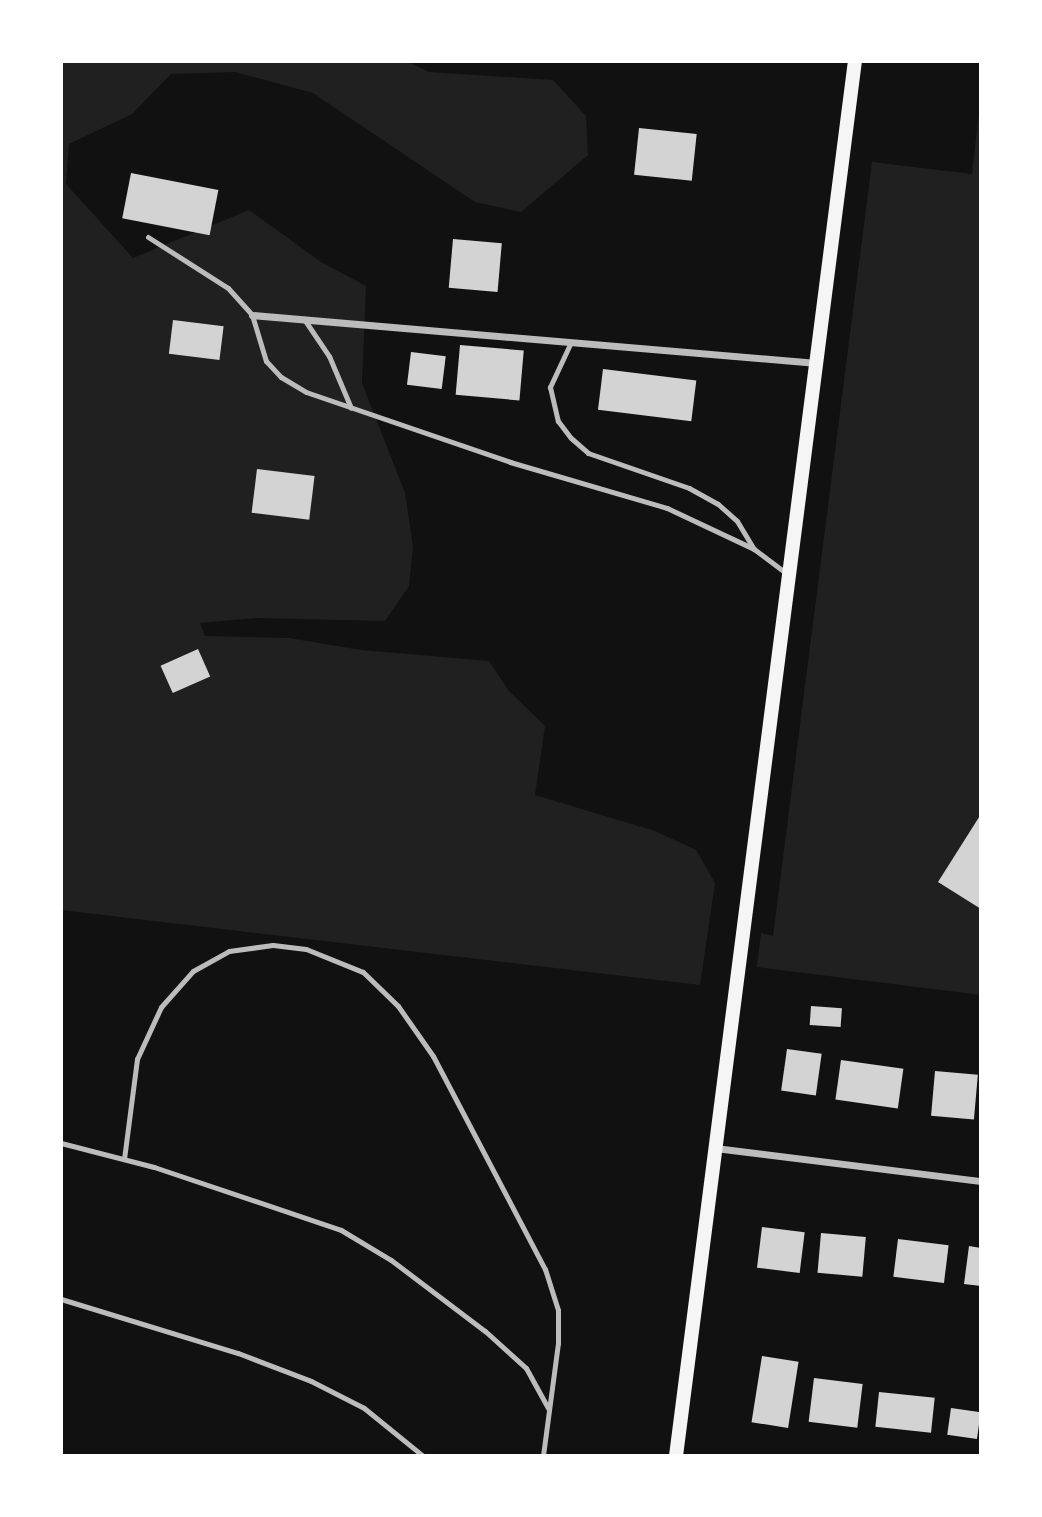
<!DOCTYPE html>
<style>
body{margin:0}
#map{position:relative;width:1042px;height:1517px;overflow:hidden;background:#111;font-family:Rubik,sans-serif}
div>[style]{position:absolute}
[style*='--x']{left:calc(var(--x)*1px);top:calc(var(--y)*1px);width:calc(var(--w)*1px);rotate:calc(var(--a)*1deg)}
.green>*{inset:0;background:#202020}
.building>*{inset:0;background:#d3d3d3;transform-origin:0 0}
.service>*{height:5px;margin:-2.5px;padding:0 2.5px;transform-origin:2.5px;border-radius:2.5px;background:#bcbcbc}
.minor>*{height:7px;margin:-3.5px;padding:0 3.5px;transform-origin:3.5px;border-radius:3.5px;background:#bcbcbc}
.secondary>*{height:14px;margin:-7px;padding:0 7px;transform-origin:7px;border-radius:7px;background:#f5f5f5}
span{translate:-50% -50%;white-space:nowrap;text-align:center;line-height:1.15;-webkit-text-stroke:7px #fff;paint-order:stroke}
.frame{position:absolute;inset:0;border:63px solid #fff;pointer-events:none}
</style>
<div id="map">
<div class="green">
<div style="clip-path:polygon(61px 61px,406px 61px,429px 72px,553px 80px,586px 116px,588px 155px,521px 212px,475px 202px,313px 93px,235px 72px,171px 74px,132px 114px,69px 144px,66px 184px,133px 258px,249px 210px,321px 262px,366px 286px,362px 383px,405px 493px,413px 547px,409px 586px,385px 621px,257px 618px,200px 623px,205px 636px,289px 638px,361px 650px,489px 661px,509px 691px,545px 726px,535px 795px,655px 831px,696px 850px,715px 883px,700px 985px,61px 910px)"></div>
<div style="clip-path:polygon(981px 95px,981px 995px,757px 967px,761px 933px,773px 936px,872px 162px,972px 174px)"></div>
</div>
<div class="building">
<div style="left:639px;top:128px;width:58px;height:47px;rotate:6deg"></div>
<div style="left:131px;top:173px;width:89px;height:46px;rotate:11deg"></div>
<div style="left:453px;top:239px;width:49px;height:49px;rotate:5deg"></div>
<div style="left:173px;top:320px;width:51px;height:34px;rotate:7deg"></div>
<div style="left:460px;top:345px;width:64px;height:50px;rotate:5deg"></div>
<div style="left:411px;top:352px;width:35px;height:33px;rotate:7deg"></div>
<div style="left:603px;top:369px;width:94px;height:41px;rotate:7deg"></div>
<div style="left:257px;top:469px;width:58px;height:44px;rotate:7deg"></div>
<div style="left:198px;top:649px;width:30px;height:41px;rotate:66deg"></div>
<div style="clip-path:polygon(981px 814px,981px 909px,938px 882px)"></div>
<div style="left:811px;top:1006px;width:31px;height:19px;rotate:4deg"></div>
<div style="left:787px;top:1049px;width:35px;height:42px;rotate:8deg"></div>
<div style="left:841px;top:1060px;width:63px;height:40px;rotate:8deg"></div>
<div style="left:935px;top:1071px;width:43px;height:45px;rotate:5deg"></div>
<div style="left:762px;top:1227px;width:43px;height:41px;rotate:7deg"></div>
<div style="left:821px;top:1233px;width:45px;height:40px;rotate:5deg"></div>
<div style="left:898px;top:1239px;width:51px;height:38px;rotate:7deg"></div>
<div style="clip-path:polygon(969px 1246px,981px 1248px,981px 1286px,964px 1284px)"></div>
<div style="left:762px;top:1356px;width:37px;height:67px;rotate:9deg"></div>
<div style="left:814px;top:1378px;width:49px;height:44px;rotate:7deg"></div>
<div style="left:879px;top:1392px;width:56px;height:35px;rotate:6deg"></div>
<div style="left:951px;top:1408px;width:30px;height:27px;rotate:8deg"></div>
</div>
<div class="service">
<div style="--x:148;--y:237;--w:95;--a:32.5"></div>
<div style="--x:228;--y:288;--w:36;--a:48"></div>
<div style="--x:252;--y:315;--w:48;--a:73.1"></div>
<div style="--x:266;--y:361;--w:22;--a:47"></div>
<div style="--x:281;--y:377;--w:29;--a:31"></div>
<div style="--x:306;--y:392;--w:216;--a:18.9"></div>
<div style="--x:510;--y:462;--w:164;--a:16.3"></div>
<div style="--x:667;--y:508;--w:96;--a:25.2"></div>
<div style="--x:304;--y:319;--w:45;--a:56"></div>
<div style="--x:329;--y:356;--w:56;--a:67.1"></div>
<div style="--x:571;--y:342;--w:50;--a:115"></div>
<div style="--x:550;--y:387;--w:35;--a:77"></div>
<div style="--x:558;--y:421;--w:21;--a:53"></div>
<div style="--x:571;--y:438;--w:23;--a:41"></div>
<div style="--x:588;--y:453;--w:107;--a:19.1"></div>
<div style="--x:689;--y:488;--w:33;--a:29"></div>
<div style="--x:718;--y:504;--w:25;--a:42"></div>
<div style="--x:737;--y:521;--w:33;--a:59"></div>
<div style="--x:754;--y:549;--w:40;--a:37"></div>
<div style="--x:61;--y:1143;--w:96;--a:14.5"></div>
<div style="--x:154;--y:1167;--w:197;--a:18.6"></div>
<div style="--x:341;--y:1230;--w:58;--a:31"></div>
<div style="--x:391;--y:1260;--w:118;--a:37.1"></div>
<div style="--x:485;--y:1331;--w:55;--a:42.1"></div>
<div style="--x:526;--y:1368;--w:46;--a:61.2"></div>
<div style="--x:124;--y:1159;--w:101;--a:-82.6"></div>
<div style="--x:137;--y:1059;--w:57;--a:-65.2"></div>
<div style="--x:161;--y:1007;--w:48;--a:-48.4"></div>
<div style="--x:193;--y:971;--w:41;--a:-29.1"></div>
<div style="--x:229;--y:951;--w:44;--a:-7.8"></div>
<div style="--x:273;--y:945;--w:33;--a:7"></div>
<div style="--x:306;--y:949;--w:61;--a:22"></div>
<div style="--x:363;--y:972;--w:49;--a:44.2"></div>
<div style="--x:398;--y:1006;--w:61;--a:55"></div>
<div style="--x:433;--y:1056;--w:241;--a:62.3"></div>
<div style="--x:545;--y:1269;--w:43;--a:72.4"></div>
<div style="--x:558;--y:1310;--w:33;--a:90"></div>
<div style="--x:558;--y:1343;--w:114;--a:97.6"></div>
<div style="--x:61;--y:1299;--w:185;--a:17"></div>
<div style="--x:238;--y:1353;--w:78;--a:21"></div>
<div style="--x:311;--y:1381;--w:59;--a:27"></div>
<div style="--x:364;--y:1408;--w:76;--a:39.1"></div>
</div>
<div class="minor">
<div style="--x:252;--y:315;--w:567;--a:4.86"></div>
<div style="--x:715;--y:1148;--w:268;--a:7.1"></div>
</div>
<div class="secondary">
<div style="--x:676;--y:1456;--w:1406;--a:-82.69"></div>
</div>
<div class="frame"></div>
</div>
